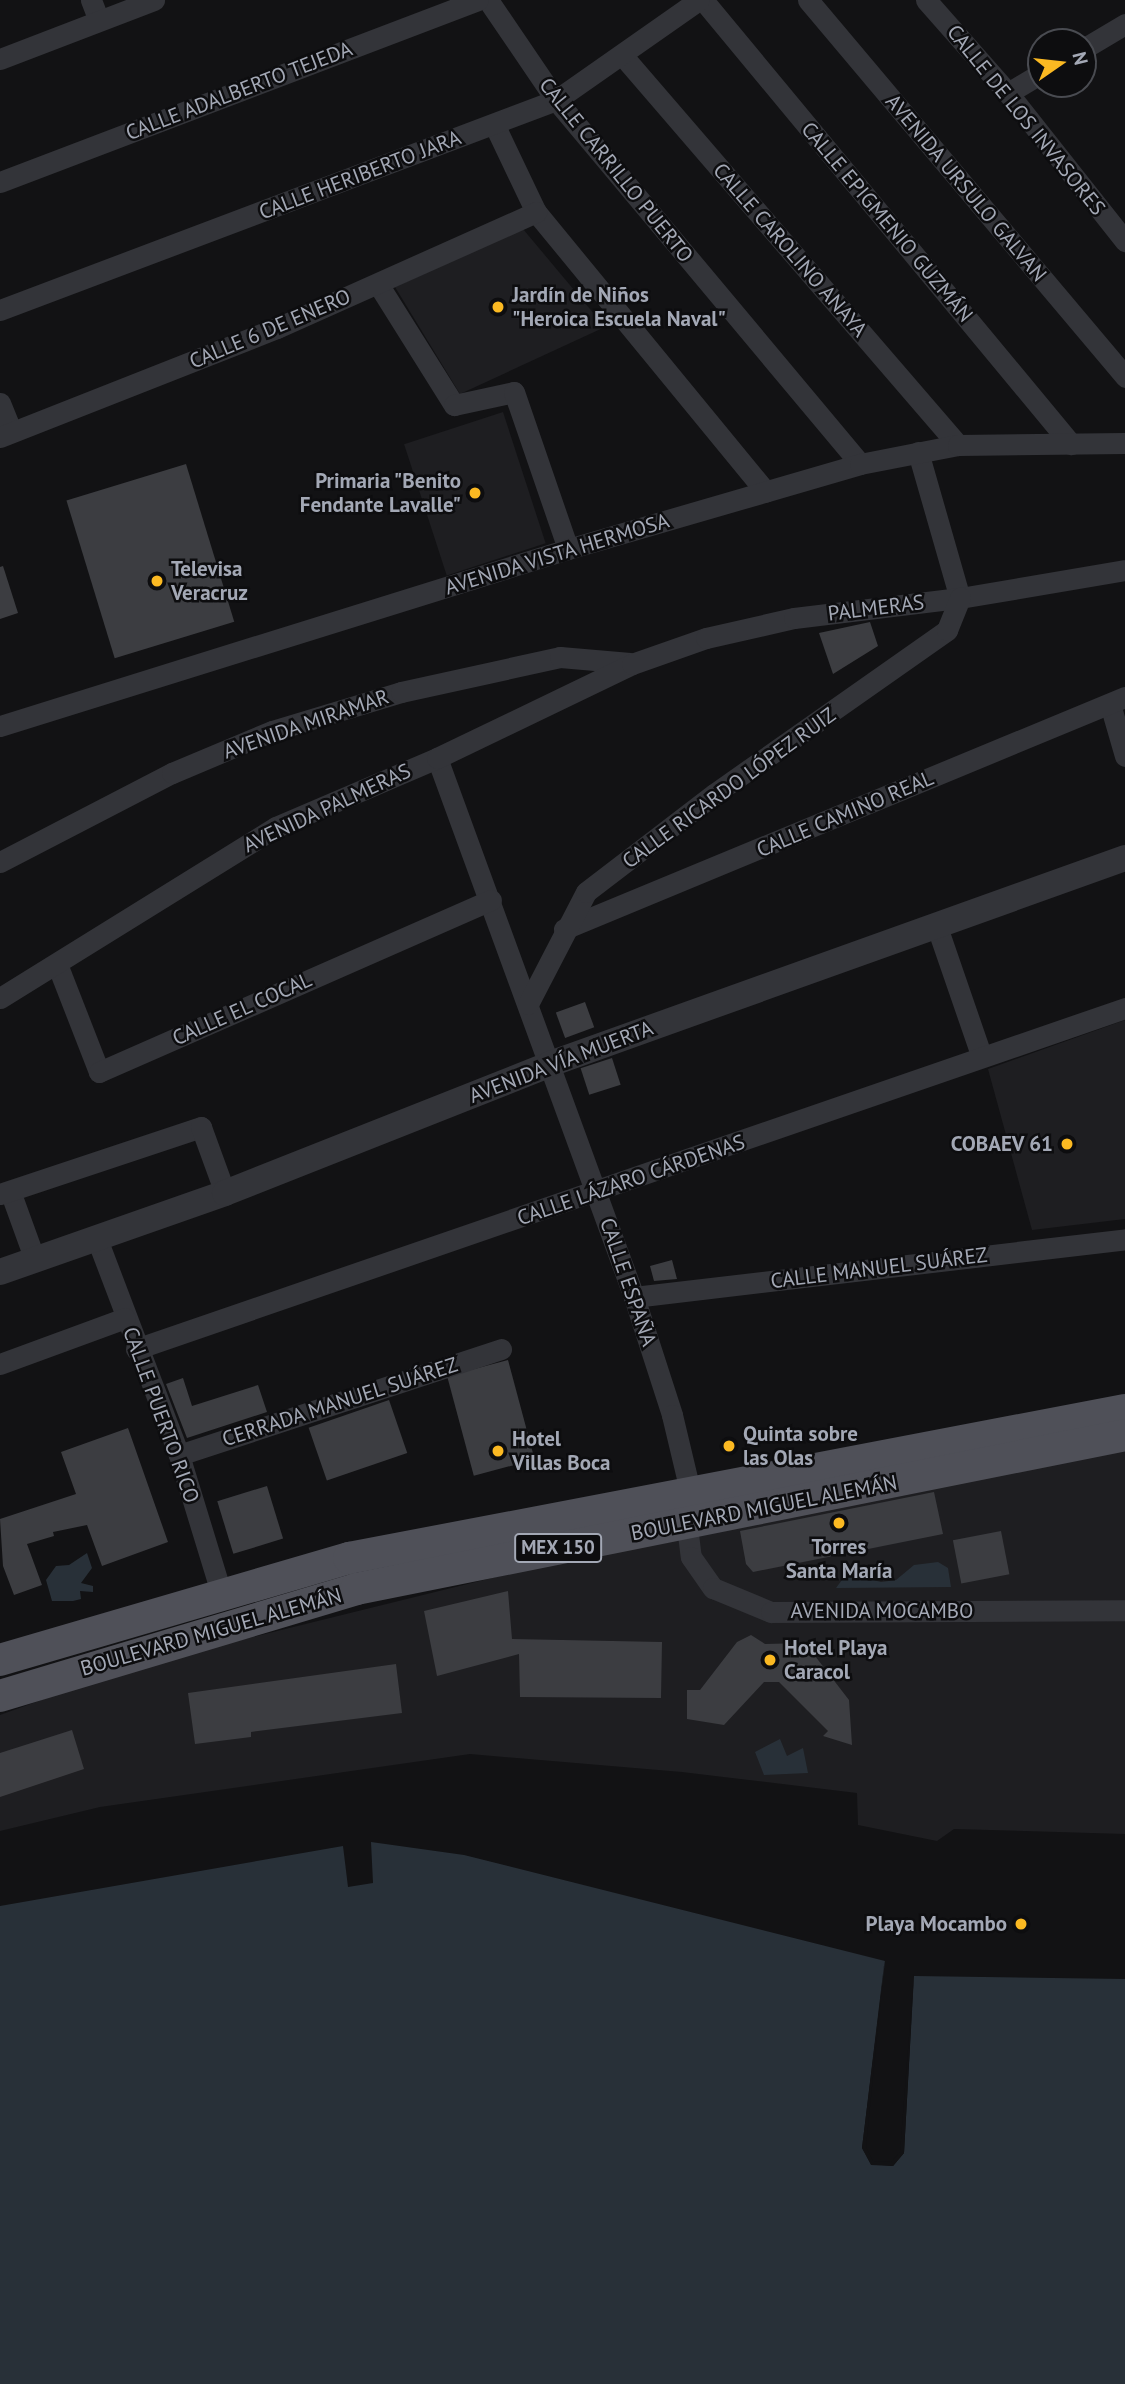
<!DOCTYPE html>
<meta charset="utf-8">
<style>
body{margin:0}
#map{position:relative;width:1125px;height:2384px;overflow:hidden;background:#121214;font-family:"PT Sans",sans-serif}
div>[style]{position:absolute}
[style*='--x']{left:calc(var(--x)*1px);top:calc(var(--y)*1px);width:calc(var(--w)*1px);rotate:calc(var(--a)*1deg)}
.built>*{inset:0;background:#1e1e21;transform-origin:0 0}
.water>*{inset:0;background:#283038}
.pier>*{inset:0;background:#121214}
.building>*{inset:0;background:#3c3d41;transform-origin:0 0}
.minor>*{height:21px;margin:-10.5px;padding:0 10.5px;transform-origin:10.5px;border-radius:10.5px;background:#333439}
.tertiary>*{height:26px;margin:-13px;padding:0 13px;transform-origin:13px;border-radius:13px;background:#333439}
.primary>*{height:32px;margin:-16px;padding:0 16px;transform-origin:16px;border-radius:16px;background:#4f5058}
.dots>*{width:19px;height:19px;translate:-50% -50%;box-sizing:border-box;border:4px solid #0d0d0f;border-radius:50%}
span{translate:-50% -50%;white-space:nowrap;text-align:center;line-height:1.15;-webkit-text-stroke:5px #0d0d0f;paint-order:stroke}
.shield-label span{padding:2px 5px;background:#0d0d0f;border:2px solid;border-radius:5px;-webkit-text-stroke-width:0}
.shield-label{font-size:19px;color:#a3a8b5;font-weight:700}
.street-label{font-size:21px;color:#a3a8b5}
.poi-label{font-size:21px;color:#a3a8b5;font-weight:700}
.left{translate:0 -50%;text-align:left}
.right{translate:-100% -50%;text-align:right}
.north{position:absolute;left:1027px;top:28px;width:70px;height:70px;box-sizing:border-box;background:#0d0d0f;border:2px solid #494b51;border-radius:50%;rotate:76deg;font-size:19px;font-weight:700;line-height:28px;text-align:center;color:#a3a8b5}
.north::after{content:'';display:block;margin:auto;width:24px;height:32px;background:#fbb922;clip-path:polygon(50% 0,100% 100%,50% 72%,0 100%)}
</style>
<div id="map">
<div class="built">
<div style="clip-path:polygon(523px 229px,605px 327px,460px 394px,395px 287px)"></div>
<div style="left:503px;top:412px;width:138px;height:104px;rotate:72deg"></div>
<div style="clip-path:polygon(1125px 1020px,1125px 1219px,1032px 1230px,988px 1069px)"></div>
<div style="clip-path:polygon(1125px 1441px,1125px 1834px,954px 1829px,937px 1841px,858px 1825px,857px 1793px,682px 1772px,470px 1754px,100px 1807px,0 1831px,0 1715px,132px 1667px,662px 1536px)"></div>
</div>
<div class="water">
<div style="clip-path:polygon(87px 1553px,92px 1568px,81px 1583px,93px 1586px,93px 1592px,80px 1591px,81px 1599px,73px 1601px,52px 1601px,46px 1580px,56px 1566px,69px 1565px)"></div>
<div style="clip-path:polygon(938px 1562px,948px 1568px,951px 1587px,836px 1588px,847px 1573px,881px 1582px,896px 1580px,914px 1565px)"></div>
<div style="clip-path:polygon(780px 1739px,787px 1756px,803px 1748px,808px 1773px,764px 1775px,755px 1752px)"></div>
<div style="clip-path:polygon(371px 1842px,464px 1855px,885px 1961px,862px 2148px,871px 2164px,893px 2166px,904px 2153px,914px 1976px,1125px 1979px,1125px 2384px,0 2384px,0 1906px,343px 1846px,348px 1887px,373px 1883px)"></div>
</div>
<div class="pier">
<div style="clip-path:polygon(885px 1957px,866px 2147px,873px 2161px,891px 2162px,900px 2152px,914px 1972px,904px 2153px,893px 2166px,871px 2165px,862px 2148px)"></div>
</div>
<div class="building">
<div style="left:186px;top:464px;width:165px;height:125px;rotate:73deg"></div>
<div style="clip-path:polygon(3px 566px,18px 613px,0 619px,0 567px)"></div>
<div style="clip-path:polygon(870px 622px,878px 646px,833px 674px,819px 633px)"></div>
<div style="left:585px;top:1002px;width:27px;height:31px;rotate:70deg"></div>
<div style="left:612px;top:1058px;width:28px;height:33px;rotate:72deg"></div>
<div style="clip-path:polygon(672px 1260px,677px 1279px,654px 1281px,650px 1266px)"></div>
<div style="left:508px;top:1360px;width:103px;height:63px;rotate:75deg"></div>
<div style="clip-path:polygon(183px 1378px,192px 1406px,258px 1385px,267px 1412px,187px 1438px,166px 1384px)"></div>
<div style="left:389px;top:1400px;width:56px;height:85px;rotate:71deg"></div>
<div style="clip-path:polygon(128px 1428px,168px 1542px,102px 1566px,87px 1525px,53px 1532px,54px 1536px,27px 1544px,42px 1585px,14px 1595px,3px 1566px,0 1519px,76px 1494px,61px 1452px)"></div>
<div style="left:267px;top:1486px;width:55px;height:52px;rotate:73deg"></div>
<div style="clip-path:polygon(934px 1492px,943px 1534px,753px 1572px,746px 1564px,740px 1531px)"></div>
<div style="left:1001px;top:1531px;width:44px;height:49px;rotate:79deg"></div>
<div style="clip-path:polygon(508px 1591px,512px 1639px,662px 1642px,661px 1698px,520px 1697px,519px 1654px,437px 1676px,424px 1611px)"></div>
<div style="clip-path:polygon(751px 1635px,765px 1644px,805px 1643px,849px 1700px,852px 1745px,823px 1736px,828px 1731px,779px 1682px,764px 1682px,724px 1725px,687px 1719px,687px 1690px,700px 1690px,737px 1642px)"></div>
<div style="clip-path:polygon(396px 1664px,402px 1713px,251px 1732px,251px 1737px,195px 1744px,188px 1693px)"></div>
<div style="clip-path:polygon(72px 1730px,84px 1769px,0 1797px,0 1753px)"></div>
</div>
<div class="minor">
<div style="--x:91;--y:0;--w:22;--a:69"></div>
<div style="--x:488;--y:0;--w:121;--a:55.8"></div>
<div style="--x:556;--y:100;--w:474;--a:50.1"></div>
<div style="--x:703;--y:0;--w:577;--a:50.35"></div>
<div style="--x:808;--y:0;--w:493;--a:49.9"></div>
<div style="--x:926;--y:0;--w:124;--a:48.6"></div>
<div style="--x:1008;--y:93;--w:189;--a:51.7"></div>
<div style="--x:1083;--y:49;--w:49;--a:-30.8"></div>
<div style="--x:622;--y:55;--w:515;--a:49.25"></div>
<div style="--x:0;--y:59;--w:165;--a:-21"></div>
<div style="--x:1008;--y:93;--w:39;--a:-31"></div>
<div style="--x:494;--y:124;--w:98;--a:64.5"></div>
<div style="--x:536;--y:212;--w:362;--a:50.6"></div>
<div style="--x:0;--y:182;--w:511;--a:-20.84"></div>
<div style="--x:378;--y:284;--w:143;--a:57.9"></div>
<div style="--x:454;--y:405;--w:61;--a:-12.2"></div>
<div style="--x:514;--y:392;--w:166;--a:71"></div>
<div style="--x:0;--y:310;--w:594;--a:-20.69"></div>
<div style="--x:556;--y:100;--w:174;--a:-35"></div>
<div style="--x:0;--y:403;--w:31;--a:68"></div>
<div style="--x:0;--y:437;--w:298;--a:-21.5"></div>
<div style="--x:277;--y:328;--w:284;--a:-24.1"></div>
<div style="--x:918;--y:452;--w:152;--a:74"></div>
<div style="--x:1110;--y:704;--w:54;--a:73.9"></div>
<div style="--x:0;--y:726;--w:595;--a:-17.31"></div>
<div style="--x:568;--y:549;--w:304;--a:-16.2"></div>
<div style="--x:860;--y:464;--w:100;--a:-11"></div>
<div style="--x:958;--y:445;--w:167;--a:-0.7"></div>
<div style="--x:437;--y:758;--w:574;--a:69.92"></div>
<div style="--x:634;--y:1297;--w:124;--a:72.1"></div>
<div style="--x:672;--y:1415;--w:82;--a:76.6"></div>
<div style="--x:0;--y:862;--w:194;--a:-27.4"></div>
<div style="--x:172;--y:773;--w:108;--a:-22.8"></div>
<div style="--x:272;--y:731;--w:135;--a:-16.8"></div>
<div style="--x:401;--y:692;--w:163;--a:-12.4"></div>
<div style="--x:560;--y:657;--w:70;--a:4.9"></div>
<div style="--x:936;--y:924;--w:139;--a:71"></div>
<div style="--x:564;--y:929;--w:607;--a:-22.47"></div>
<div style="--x:57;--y:964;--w:116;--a:68.7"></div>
<div style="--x:99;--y:1072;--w:428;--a:-23.7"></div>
<div style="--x:0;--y:998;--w:325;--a:-31.8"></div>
<div style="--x:276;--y:827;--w:175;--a:-23.2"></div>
<div style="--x:437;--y:758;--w:216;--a:-25.7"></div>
<div style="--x:632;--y:664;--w:78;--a:-19.4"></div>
<div style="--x:706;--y:638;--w:90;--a:-12.8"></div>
<div style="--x:794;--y:618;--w:167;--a:-6.9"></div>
<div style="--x:960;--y:598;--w:167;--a:-9.6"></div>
<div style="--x:528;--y:1004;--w:126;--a:-62.6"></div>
<div style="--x:586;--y:892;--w:161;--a:-37.4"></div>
<div style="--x:714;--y:794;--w:285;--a:-35.1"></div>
<div style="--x:947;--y:630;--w:35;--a:-68"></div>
<div style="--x:10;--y:1191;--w:73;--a:70.1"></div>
<div style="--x:0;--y:1194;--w:212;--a:-18.4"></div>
<div style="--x:201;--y:1127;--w:70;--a:70"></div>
<div style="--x:97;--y:1239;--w:231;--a:69.2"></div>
<div style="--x:179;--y:1455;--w:143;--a:73"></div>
<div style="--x:634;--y:1297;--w:494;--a:-6.7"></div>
<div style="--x:136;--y:1349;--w:1046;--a:-19.02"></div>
<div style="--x:0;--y:1364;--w:133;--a:-20.2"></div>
<div style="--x:179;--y:1455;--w:339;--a:-18.2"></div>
<div style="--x:687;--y:1526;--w:31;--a:83"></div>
<div style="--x:691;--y:1557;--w:38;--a:55"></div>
<div style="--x:713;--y:1588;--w:63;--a:22.5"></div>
<div style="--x:771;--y:1612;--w:354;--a:-0.3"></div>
</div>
<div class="tertiary">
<div style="--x:0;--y:1272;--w:238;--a:-19.3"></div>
<div style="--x:225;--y:1193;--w:350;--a:-21.6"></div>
<div style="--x:550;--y:1064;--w:611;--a:-19.71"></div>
</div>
<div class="primary">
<div style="--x:0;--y:1660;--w:364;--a:-16.3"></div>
<div style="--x:349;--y:1558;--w:790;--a:-10.8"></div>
<div style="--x:0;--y:1696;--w:372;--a:-16.7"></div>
<div style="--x:356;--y:1589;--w:784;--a:-11.32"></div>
</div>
<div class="dots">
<div style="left:498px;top:307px;background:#fbb922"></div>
<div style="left:475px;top:493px;background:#fbb922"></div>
<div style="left:157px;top:581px;background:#fbb922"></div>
<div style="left:1067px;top:1144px;background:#fbb922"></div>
<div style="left:729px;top:1446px;background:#fbb922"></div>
<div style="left:498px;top:1451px;background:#fbb922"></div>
<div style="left:839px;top:1523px;background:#fbb922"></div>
<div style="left:770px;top:1660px;background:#fbb922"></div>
<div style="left:1021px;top:1924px;background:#fbb922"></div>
</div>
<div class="shield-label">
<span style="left:558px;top:1548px">MEX 150</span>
</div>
<div class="street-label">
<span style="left:239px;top:91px;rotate:-21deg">CALLE ADALBERTO TEJEDA</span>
<span style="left:1026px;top:120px;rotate:51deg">CALLE DE LOS INVASORES</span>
<span style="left:616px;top:170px;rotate:51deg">CALLE CARRILLO PUERTO</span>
<span style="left:360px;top:175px;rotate:-21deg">CALLE HERIBERTO JARA</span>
<span style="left:966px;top:188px;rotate:50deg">AVENIDA URSULO GALVAN</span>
<span style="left:887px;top:222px;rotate:50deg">CALLE EPIGMENIO GUZMÁN</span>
<span style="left:790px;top:250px;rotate:49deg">CALLE CAROLINO ANAYA</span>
<span style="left:270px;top:329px;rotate:-23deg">CALLE 6 DE ENERO</span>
<span style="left:557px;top:554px;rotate:-17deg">AVENIDA VISTA HERMOSA</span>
<span style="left:876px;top:608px;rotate:-7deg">PALMERAS</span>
<span style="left:306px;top:724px;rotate:-19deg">AVENIDA MIRAMAR</span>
<span style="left:729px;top:788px;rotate:-36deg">CALLE RICARDO LÓPEZ RUIZ</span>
<span style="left:327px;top:808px;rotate:-25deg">AVENIDA PALMERAS</span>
<span style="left:845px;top:814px;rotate:-23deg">CALLE CAMINO REAL</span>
<span style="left:242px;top:1009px;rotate:-24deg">CALLE EL COCAL</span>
<span style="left:561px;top:1062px;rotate:-21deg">AVENIDA VÍA MUERTA</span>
<span style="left:631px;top:1180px;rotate:-19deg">CALLE LÁZARO CÁRDENAS</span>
<span style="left:879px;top:1268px;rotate:-7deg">CALLE MANUEL SUÁREZ</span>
<span style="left:628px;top:1282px;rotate:71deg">CALLE ESPAÑA</span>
<span style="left:340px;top:1402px;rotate:-18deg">CERRADA MANUEL SUÁREZ</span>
<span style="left:161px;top:1415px;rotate:70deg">CALLE PUERTO RICO</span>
<span style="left:764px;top:1508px;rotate:-11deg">BOULEVARD MIGUEL ALEMÁN</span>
<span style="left:882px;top:1611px">AVENIDA MOCAMBO</span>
<span style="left:211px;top:1632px;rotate:-16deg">BOULEVARD MIGUEL ALEMÁN</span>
</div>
<div class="poi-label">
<span class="left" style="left:512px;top:307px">Jardín de Niños<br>"Heroica Escuela Naval"</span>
<span class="right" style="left:461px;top:493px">Primaria "Benito<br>Fendante Lavalle"</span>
<span class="left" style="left:171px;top:581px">Televisa<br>Veracruz</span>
<span class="right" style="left:1053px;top:1144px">COBAEV 61</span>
<span class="left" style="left:743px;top:1446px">Quinta sobre<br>las Olas</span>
<span class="left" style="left:512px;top:1451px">Hotel<br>Villas Boca</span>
<span style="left:839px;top:1559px">Torres<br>Santa María</span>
<span class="left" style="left:784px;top:1660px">Hotel Playa<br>Caracol</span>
<span class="right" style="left:1007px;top:1924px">Playa Mocambo</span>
</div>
<div class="north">N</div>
</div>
